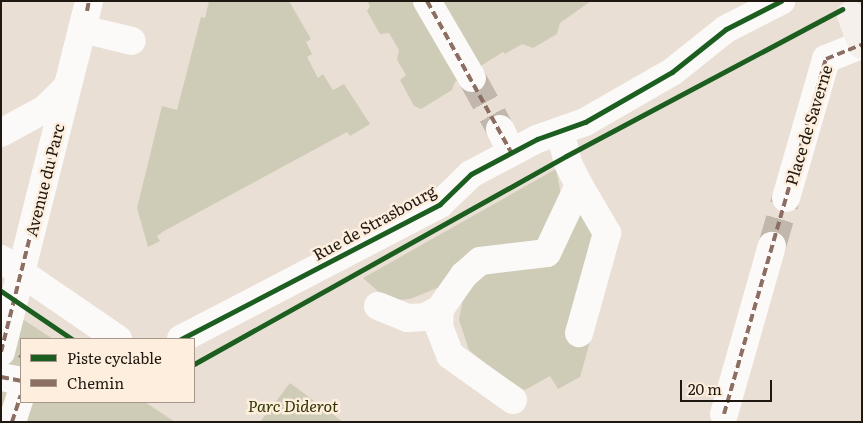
<!DOCTYPE html>
<style>
body{margin:0}
#map{position:relative;width:863px;height:423px;overflow:hidden;background:#eadfd4;font-family:Literata,serif}
div>[style]{position:absolute}
[style*='--x']{left:calc(var(--x)*1px);top:calc(var(--y)*1px);width:calc(var(--w)*1px);rotate:calc(var(--a)*1deg)}
.green>*{inset:0;background:#ceccb7}
.minor-tunnel>*{height:28px;margin-top:-14px;transform-origin:0;background:repeating-linear-gradient(90deg,#c1b7ad 0 28px,transparent 0 42px)}
.minor>*{height:28px;margin:-14px;padding:0 14px;transform-origin:14px;border-radius:14px;background:#fcfaf9}
.major>*{height:28px;margin:-14px;padding:0 14px;transform-origin:14px;border-radius:14px;background:#f6f0ed}
.quiet>*{height:4px;margin-top:-2px;transform-origin:0;background:repeating-linear-gradient(90deg,#8d6e63 0 8px,transparent 0 12px)}
.cycleway>*{height:5px;margin:-2.5px;padding:0 2.5px;transform-origin:2.5px;border-radius:2.5px;background:#1b5e20}
span{translate:-50% -50%;white-space:nowrap;text-align:center;line-height:1.15;-webkit-text-stroke:5px #feeedd;paint-order:stroke}
.street-label{font-size:16px;color:#1f1811}
.park-label{font-size:16px;color:#2f3300;font-style:italic}
.frame{position:absolute;inset:0;border:2px solid #1f1811;pointer-events:none}
.legend{position:absolute;left:20px;top:338px;width:175px;height:65px;box-sizing:border-box;background:#feeedd;border:1px solid #a5988b;margin:0;padding:6px 9px;list-style:none;font-size:15px;color:#1f1811}
.legend li{display:flex;align-items:center;gap:10px;height:25px}
.legend b{width:25px;border:1px solid #a5988b}
.scale{position:absolute;left:680px;top:380px;width:92px;height:22px;box-sizing:border-box;border:2px solid #1f1811;border-top:0;padding-left:6px;font-size:15px;line-height:18px;white-space:nowrap;color:#1f1811;-webkit-text-stroke:4px #feeedd;paint-order:stroke}
</style>
<div id="map">
<div class="green">
<div style="clip-path:polygon(209px 1px,289px 1px,311px 39px,306px 42px,312px 54px,307px 57px,318px 78px,323px 74px,333px 90px,344px 84px,370px 124px,350px 136px,347px 132px,164px 231px,157px 236px,160px 241px,148px 247px,137px 208px,162px 106px,177px 110px,201px 17px,205px 18px)"></div>
<div style="clip-path:polygon(367px 1px,591px 1px,560px 23px,557px 34px,533px 48px,522px 44px,505px 54px,503px 52px,455px 82px,452px 90px,421px 109px,414px 106px,400px 80px,406px 75px,397px 60px,399px 50px,389px 33px,380px 34px,367px 11px,370px 6px)"></div>
<div style="clip-path:polygon(556px 169px,561px 194px,538px 240px,484px 247px,442px 286px,410px 299px,395px 300px,380px 293px,363px 278px)"></div>
<div style="clip-path:polygon(574px 208px,598px 232px,591px 338px,580px 377px,558px 389px,550px 376px,525px 390px,516px 388px,469px 350px,459px 320px,463px 298px,486px 268px,553px 261px)"></div>
<div style="clip-path:polygon(1px 305px,53px 339px,21px 339px,21px 402px,145px 402px,175px 422px,1px 422px)"></div>
<div style="clip-path:polygon(290px 383px,343px 422px,260px 422px)"></div>
</div>
<div class="minor-tunnel">
<div style="--x:472;--y:78;--w:58;--a:61.2"></div>
<div style="--x:772;--y:246;--w:50;--a:-73.7"></div>
</div>
<div class="minor">
<div style="--x:427;--y:1;--w:89;--a:59.7"></div>
<div style="--x:82;--y:29;--w:51;--a:13.5"></div>
<div style="--x:500;--y:129;--w:25;--a:64"></div>
<div style="--x:1;--y:133;--w:50;--a:-28.6"></div>
<div style="--x:45;--y:109;--w:30;--a:-45"></div>
<div style="--x:579;--y:185;--w:56;--a:59.7"></div>
<div style="--x:607;--y:233;--w:104;--a:105.6"></div>
<div style="--x:786;--y:198;--w:145;--a:-73.9"></div>
<div style="--x:826;--y:59;--w:38;--a:-22"></div>
<div style="--x:1;--y:259;--w:142;--a:34.4"></div>
<div style="--x:378;--y:306;--w:32;--a:22"></div>
<div style="--x:408;--y:318;--w:17;--a:-3"></div>
<div style="--x:425;--y:317;--w:17;--a:-28"></div>
<div style="--x:181;--y:339;--w:292;--a:-27.5"></div>
<div style="--x:440;--y:204;--w:43;--a:-44.1"></div>
<div style="--x:471;--y:174;--w:75;--a:-27.9"></div>
<div style="--x:537;--y:139;--w:51;--a:-19.5"></div>
<div style="--x:585;--y:122;--w:100;--a:-29.9"></div>
<div style="--x:672;--y:72;--w:69;--a:-38.5"></div>
<div style="--x:726;--y:29;--w:62;--a:-27"></div>
<div style="--x:1;--y:352;--w:362;--a:-75.9"></div>
<div style="--x:1;--y:377;--w:20;--a:11"></div>
<div style="--x:513;--y:400;--w:77;--a:-144.5"></div>
<div style="--x:450;--y:355;--w:30;--a:-111"></div>
<div style="--x:439;--y:327;--w:18;--a:-87"></div>
<div style="--x:440;--y:309;--w:42;--a:-54.8"></div>
<div style="--x:464;--y:275;--w:21;--a:-41"></div>
<div style="--x:480;--y:261;--w:67;--a:-6.8"></div>
<div style="--x:547;--y:253;--w:75;--a:-64.8"></div>
<div style="--x:579;--y:185;--w:25;--a:-117"></div>
<div style="--x:568;--y:163;--w:33;--a:-104"></div>
<div style="--x:724;--y:414;--w:175;--a:-74.1"></div>
<div style="--x:12;--y:422;--w:28;--a:-72"></div>
</div>
<div class="major">
<div style="--x:851;--y:15;--w:32;--a:70"></div>
</div>
<div class="quiet">
<div style="--x:427;--y:1;--w:173;--a:60.9"></div>
<div style="--x:87;--y:11;--w:10;--a:-79"></div>
<div style="--x:1;--y:352;--w:234;--a:-75.9"></div>
<div style="--x:20;--y:355;--w:2;--a:63"></div>
<div style="--x:1;--y:377;--w:20;--a:11"></div>
<div style="--x:724;--y:414;--w:369;--a:-74"></div>
<div style="--x:826;--y:59;--w:38;--a:-22"></div>
<div style="--x:12;--y:422;--w:28;--a:-72"></div>
</div>
<div class="cycleway">
<div style="--x:1;--y:291;--w:86;--a:34.1"></div>
<div style="--x:181;--y:339;--w:292;--a:-27.5"></div>
<div style="--x:440;--y:204;--w:43;--a:-44.1"></div>
<div style="--x:471;--y:174;--w:75;--a:-27.9"></div>
<div style="--x:537;--y:139;--w:51;--a:-19.5"></div>
<div style="--x:585;--y:122;--w:100;--a:-29.9"></div>
<div style="--x:672;--y:72;--w:69;--a:-38.5"></div>
<div style="--x:726;--y:29;--w:62;--a:-27"></div>
<div style="--x:194;--y:364;--w:426;--a:-29.2"></div>
<div style="--x:566;--y:156;--w:313;--a:-28"></div>
</div>
<div class="street-label">
<span style="left:808px;top:125px;rotate:-73deg">Place de Saverne</span>
<span style="left:44px;top:180px;rotate:-76deg">Avenue du Parc</span>
<span style="left:374px;top:222px;rotate:-29deg">Rue de Strasbourg</span>
</div>
<div class="park-label">
<span style="left:293px;top:405px">Parc Diderot</span>
</div>
<div class="frame"></div>
<ul class="legend">
<li><b style="height:6px;background:#1b5e20"></b>Piste cyclable</li>
<li><b style="height:6px;background:#8d6e63"></b>Chemin</li>
</ul>
<div class="scale">20 m</div>
</div>
